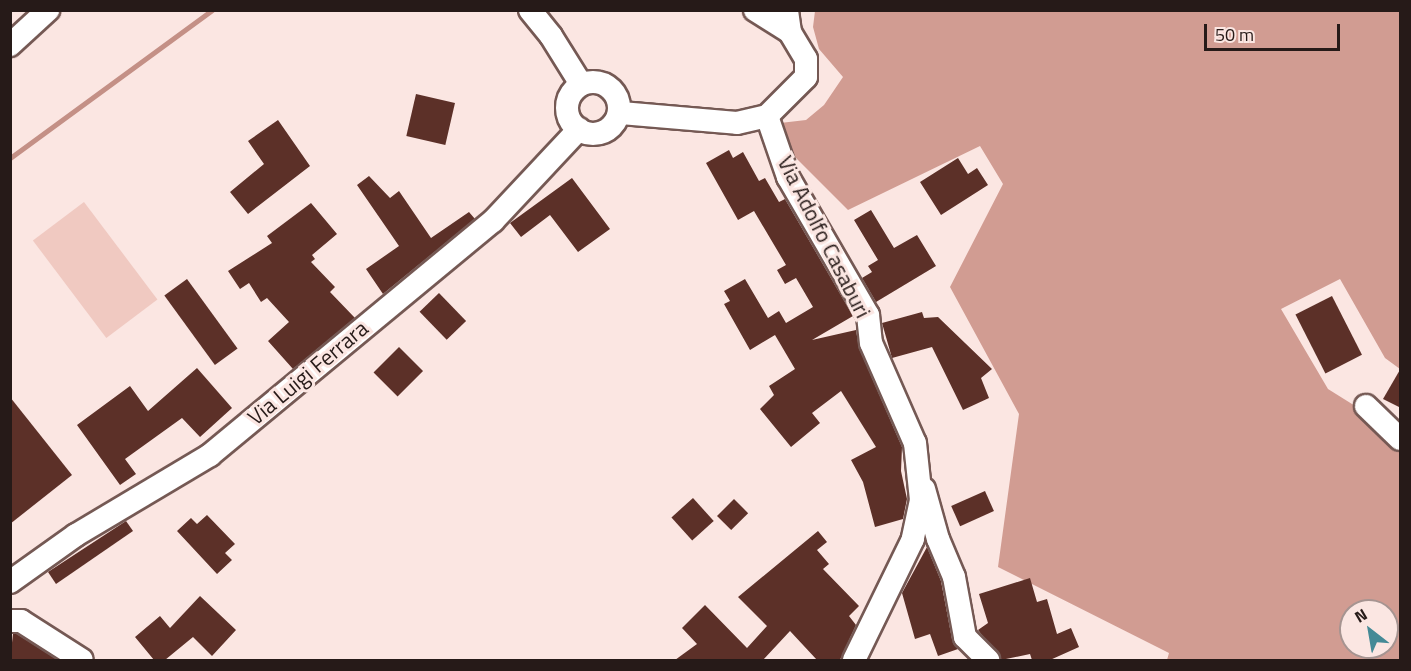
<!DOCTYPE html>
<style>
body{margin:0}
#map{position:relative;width:1411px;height:671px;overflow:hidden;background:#fbe6e2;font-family:"Titillium Web",sans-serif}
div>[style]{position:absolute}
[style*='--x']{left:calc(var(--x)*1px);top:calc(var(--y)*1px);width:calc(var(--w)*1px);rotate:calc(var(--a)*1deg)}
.green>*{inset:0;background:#f0c9c1;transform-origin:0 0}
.forest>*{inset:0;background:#d19c92}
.stream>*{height:5px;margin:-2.5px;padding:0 2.5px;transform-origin:2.5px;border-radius:2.5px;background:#c49086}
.building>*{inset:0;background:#5c3028;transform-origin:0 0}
.roads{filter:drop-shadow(2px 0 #755954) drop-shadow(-2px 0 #755954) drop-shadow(0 2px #755954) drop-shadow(0 -2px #755954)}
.minor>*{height:22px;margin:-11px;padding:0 11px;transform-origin:11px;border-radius:11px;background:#fff}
.minor>.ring{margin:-11px;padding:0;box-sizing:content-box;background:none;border:22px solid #fff;border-radius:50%}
span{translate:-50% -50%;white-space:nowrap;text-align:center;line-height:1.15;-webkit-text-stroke:6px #fbe6e2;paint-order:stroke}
.street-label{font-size:22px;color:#261a18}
.frame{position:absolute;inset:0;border:12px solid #261a18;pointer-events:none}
.north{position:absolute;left:1339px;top:599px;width:60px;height:60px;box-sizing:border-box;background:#fbe6e2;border:2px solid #a69491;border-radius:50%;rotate:329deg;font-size:16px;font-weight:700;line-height:24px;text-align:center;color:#261a18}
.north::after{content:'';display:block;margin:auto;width:21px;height:27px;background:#458a96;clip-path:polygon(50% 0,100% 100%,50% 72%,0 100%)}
.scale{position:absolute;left:1204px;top:24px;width:136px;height:27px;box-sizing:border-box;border:3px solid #261a18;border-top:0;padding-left:8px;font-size:18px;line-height:21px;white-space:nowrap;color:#261a18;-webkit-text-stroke:4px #fbe6e2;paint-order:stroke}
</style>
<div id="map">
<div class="green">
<div style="left:84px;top:202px;width:122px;height:64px;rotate:53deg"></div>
</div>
<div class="forest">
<div style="clip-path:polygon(evenodd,815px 11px,1400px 11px,1400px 369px,1385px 358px,1340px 279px,1281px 309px,1328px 389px,1400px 434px,1400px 660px,1167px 660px,1169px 653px,998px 567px,1019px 414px,950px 287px,1003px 184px,980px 146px,848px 210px,763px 125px,806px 120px,824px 105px,843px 77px,819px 49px,813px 27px,815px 11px,1351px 611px,1387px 611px,1387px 647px,1351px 647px,1351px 611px)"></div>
</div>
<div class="stream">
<div style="--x:10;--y:158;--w:250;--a:-36.2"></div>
</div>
<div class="building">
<div style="left:416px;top:94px;width:40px;height:43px;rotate:13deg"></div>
<div style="clip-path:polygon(278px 120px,310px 166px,248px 214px,230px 192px,264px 164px,248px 141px)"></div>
<div style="clip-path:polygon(729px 150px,733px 158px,743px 152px,759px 181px,765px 178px,779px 202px,785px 199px,853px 316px,812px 340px,856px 330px,859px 348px,902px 447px,901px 471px,907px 499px,903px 519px,875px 527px,863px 482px,851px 460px,876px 447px,841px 391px,812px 413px,820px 423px,791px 447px,760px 409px,774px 395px,769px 386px,795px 369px,775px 335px,750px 350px,724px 304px,730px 301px,724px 291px,745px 279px,768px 318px,779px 311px,786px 323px,813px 307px,796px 278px,785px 284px,777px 270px,786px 265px,754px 211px,738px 220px,706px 163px)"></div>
<div style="clip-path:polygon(958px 158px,968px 174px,977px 168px,988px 185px,941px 215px,920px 182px)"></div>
<div style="clip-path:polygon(369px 176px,390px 198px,399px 191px,431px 238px,469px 212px,475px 219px,383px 294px,366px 269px,399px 246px,357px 185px)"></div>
<div style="clip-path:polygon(572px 178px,610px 229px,578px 252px,550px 215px,521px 237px,510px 223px)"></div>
<div style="clip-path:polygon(311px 203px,337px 234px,312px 255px,315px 259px,311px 262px,335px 287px,330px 292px,355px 318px,293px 369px,268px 341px,289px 322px,267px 298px,261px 302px,249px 283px,240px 289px,228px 271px,272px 243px,267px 236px)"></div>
<div style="clip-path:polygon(871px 210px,894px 248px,917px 235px,936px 266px,876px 302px,862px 278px,872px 272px,868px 266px,878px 260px,854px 220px)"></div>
<div style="left:187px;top:279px;width:86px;height:28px;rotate:54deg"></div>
<div style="left:439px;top:293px;width:39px;height:27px;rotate:46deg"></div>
<div style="left:1332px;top:296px;width:66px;height:41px;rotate:63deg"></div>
<div style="clip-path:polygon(922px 312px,924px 318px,938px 317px,992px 369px,981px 378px,989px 398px,963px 410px,932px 347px,892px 358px,882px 323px)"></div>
<div style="left:399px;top:347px;width:34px;height:36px;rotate:45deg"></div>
<div style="clip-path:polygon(197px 368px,232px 408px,200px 437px,182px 418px,125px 459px,136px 474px,120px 485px,77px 425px,130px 386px,148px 411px)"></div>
<div style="clip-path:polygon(1401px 368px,1401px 408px,1383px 399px)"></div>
<div style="clip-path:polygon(10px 397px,72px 475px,10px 524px)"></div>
<div style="left:985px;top:491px;width:22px;height:37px;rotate:66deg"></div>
<div style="left:693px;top:498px;width:31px;height:29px;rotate:48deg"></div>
<div style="left:734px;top:499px;width:20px;height:24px;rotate:45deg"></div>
<div style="clip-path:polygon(207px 515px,235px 544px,225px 553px,232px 560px,217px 574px,177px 531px,191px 518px,197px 524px)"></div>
<div style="clip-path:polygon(126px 521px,133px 531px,56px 584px,48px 572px)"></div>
<div style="clip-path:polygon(818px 531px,827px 542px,817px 550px,829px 564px,823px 569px,859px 606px,849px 616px,856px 625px,840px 660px,817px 660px,790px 631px,763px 660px,675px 660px,697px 644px,682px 628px,705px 605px,747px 648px,767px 626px,738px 597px)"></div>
<div style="clip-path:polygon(927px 547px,941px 581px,952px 639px,958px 649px,938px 656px,930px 634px,915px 639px,902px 593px)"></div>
<div style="clip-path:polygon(1030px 578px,1037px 602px,1047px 599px,1057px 634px,1071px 628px,1079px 647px,1050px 660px,1032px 660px,1030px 654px,1001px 660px,978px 630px,988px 623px,979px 594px)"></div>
<div style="clip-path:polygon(200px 596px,236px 630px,212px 656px,193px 637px,165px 660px,154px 660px,135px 637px,160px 616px,170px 628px)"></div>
<div style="clip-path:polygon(13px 634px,17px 634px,58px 660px,10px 660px)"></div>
</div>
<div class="roads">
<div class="minor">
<div style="--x:530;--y:10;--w:33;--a:51"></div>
<div style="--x:551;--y:36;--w:57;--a:58"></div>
<div style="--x:755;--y:10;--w:41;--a:32.2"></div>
<div style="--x:10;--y:45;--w:52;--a:-42.6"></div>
<div class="ring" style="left:567px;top:82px;width:30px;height:30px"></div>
<div style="--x:621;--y:113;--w:116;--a:4.9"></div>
<div style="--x:737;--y:123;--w:31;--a:-13"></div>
<div style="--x:767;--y:116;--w:55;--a:-45"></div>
<div style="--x:806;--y:77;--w:18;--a:-90"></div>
<div style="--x:806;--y:59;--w:31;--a:-121"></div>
<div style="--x:790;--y:32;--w:22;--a:-98"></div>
<div style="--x:767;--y:116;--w:65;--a:71"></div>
<div style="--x:788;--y:177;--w:160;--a:59.9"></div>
<div style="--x:868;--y:315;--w:28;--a:84"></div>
<div style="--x:871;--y:343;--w:109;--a:66.3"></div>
<div style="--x:915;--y:443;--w:57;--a:84"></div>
<div style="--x:921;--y:500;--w:40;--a:102"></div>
<div style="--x:913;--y:539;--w:135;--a:116"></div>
<div style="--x:1366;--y:406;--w:47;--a:44.1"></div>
<div style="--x:924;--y:489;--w:52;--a:74.4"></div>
<div style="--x:938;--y:539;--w:41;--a:67.2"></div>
<div style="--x:954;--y:577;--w:61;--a:79.6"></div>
<div style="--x:965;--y:637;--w:33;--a:45"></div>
<div style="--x:10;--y:582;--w:81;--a:-35.5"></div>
<div style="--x:76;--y:535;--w:156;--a:-30.8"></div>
<div style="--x:210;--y:455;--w:367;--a:-39.6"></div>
<div style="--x:493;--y:221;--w:126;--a:-46.9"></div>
<div style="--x:10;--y:621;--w:11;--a:0"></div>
<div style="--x:21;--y:621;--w:72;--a:32.6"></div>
</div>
</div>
<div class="street-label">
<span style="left:824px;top:237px;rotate:63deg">Via Adolfo Casaburi</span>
<span style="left:308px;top:373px;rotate:-40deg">Via Luigi Ferrara</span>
</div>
<div class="frame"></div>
<div class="north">N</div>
<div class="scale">50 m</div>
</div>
